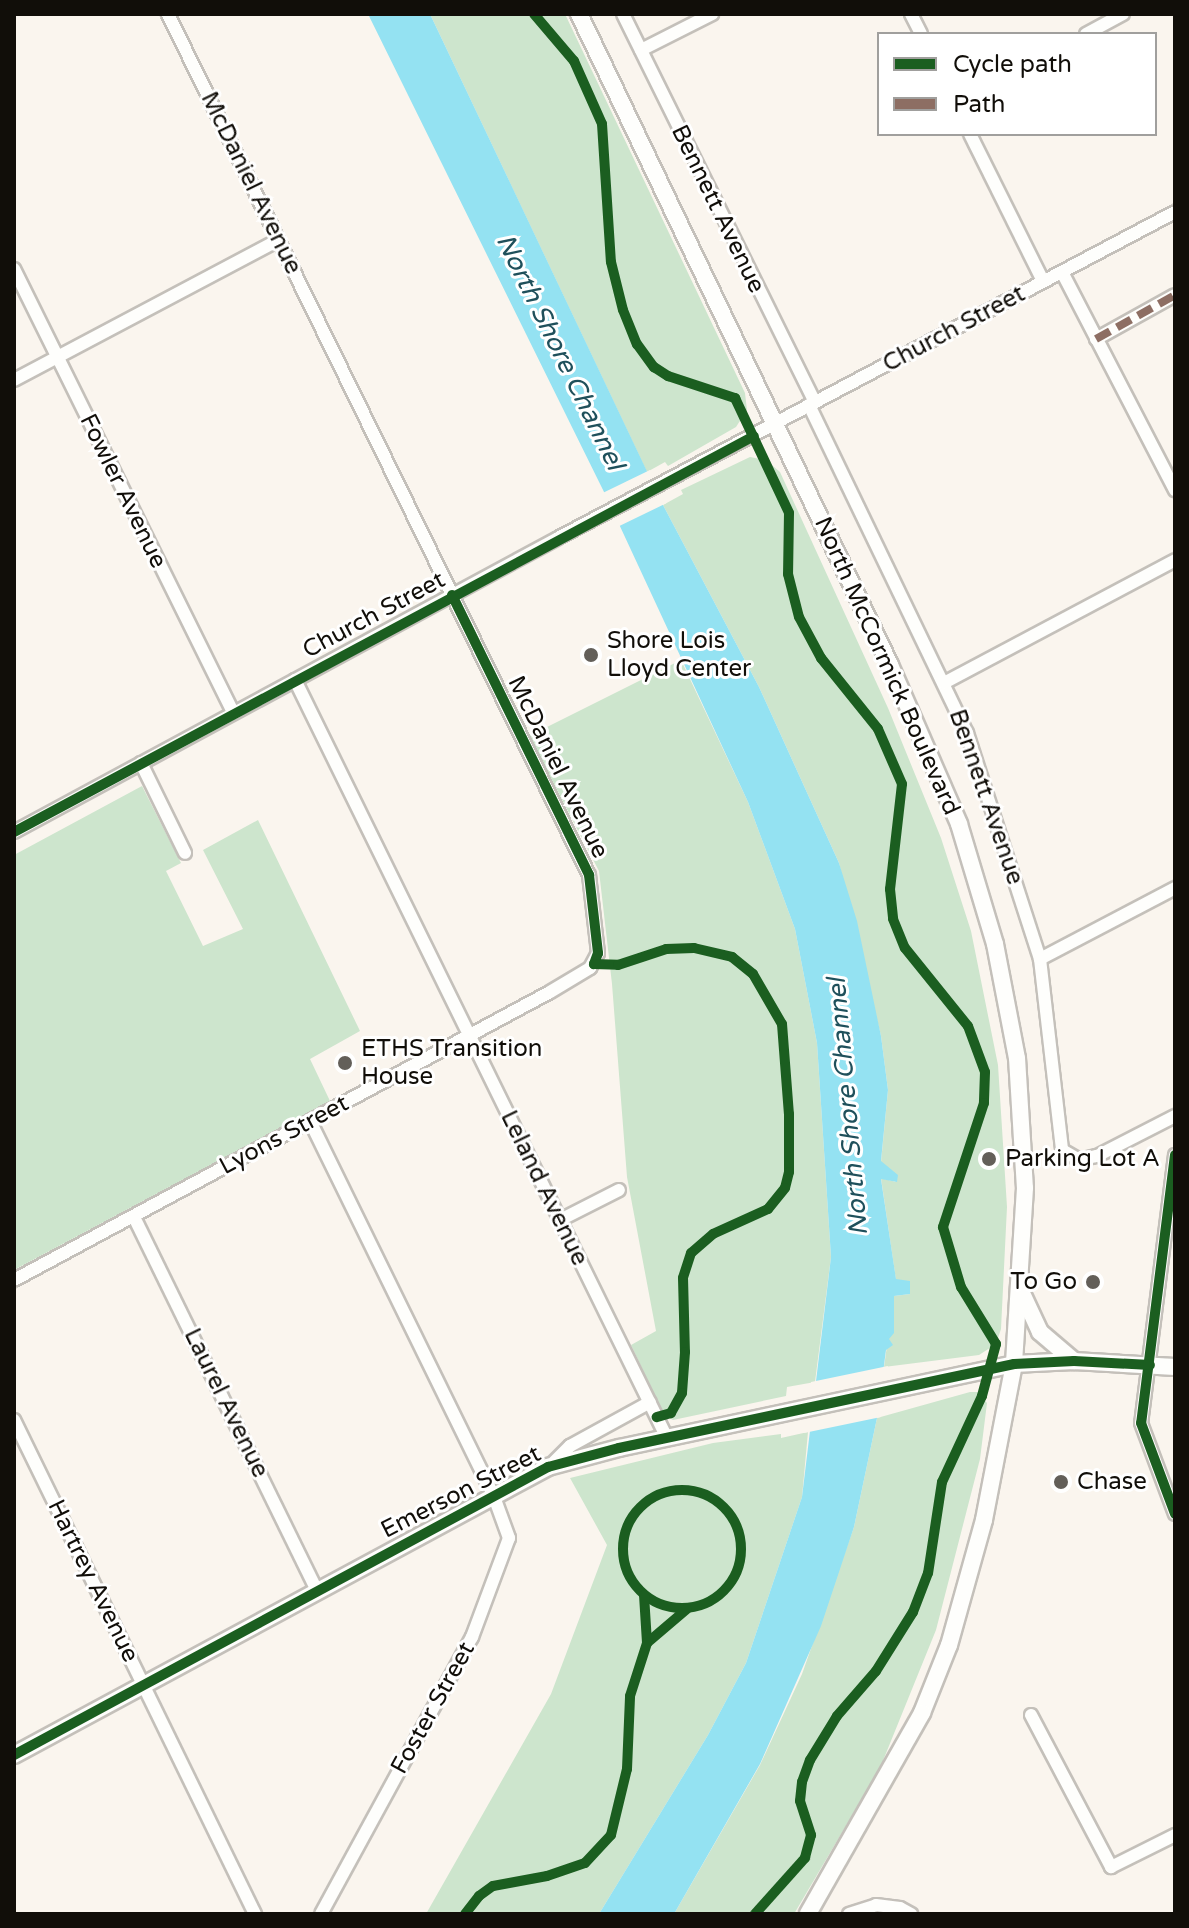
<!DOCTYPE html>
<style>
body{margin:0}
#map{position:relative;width:1189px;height:1928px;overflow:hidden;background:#faf5ee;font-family:"Varela Round",sans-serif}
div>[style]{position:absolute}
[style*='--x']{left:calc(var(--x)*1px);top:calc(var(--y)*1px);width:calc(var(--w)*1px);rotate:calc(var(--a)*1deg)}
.green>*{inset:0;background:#cde5cd}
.water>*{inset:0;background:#94e2f2}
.pier>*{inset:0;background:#faf5ee;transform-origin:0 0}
.roads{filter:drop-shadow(2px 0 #c4c0ba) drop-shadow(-2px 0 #c4c0ba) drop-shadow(0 2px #c4c0ba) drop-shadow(0 -2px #c4c0ba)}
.minor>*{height:12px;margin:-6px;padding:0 6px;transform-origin:6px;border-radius:6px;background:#fefefc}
.major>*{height:16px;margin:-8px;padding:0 8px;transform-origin:8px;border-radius:8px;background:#fefefc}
.quiet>*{height:8px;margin-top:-4px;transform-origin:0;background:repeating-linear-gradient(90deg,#8d6e63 0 16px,transparent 0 24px)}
.cycleway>*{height:10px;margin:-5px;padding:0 5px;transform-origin:5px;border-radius:5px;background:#1b5e20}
.cycleway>.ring{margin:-5px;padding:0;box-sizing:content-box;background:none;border:10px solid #1b5e20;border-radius:50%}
.dots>*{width:22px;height:22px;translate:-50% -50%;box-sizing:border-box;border:4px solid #fff;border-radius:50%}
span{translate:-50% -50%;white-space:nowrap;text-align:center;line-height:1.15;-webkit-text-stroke:6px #fff;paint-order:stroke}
.street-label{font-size:24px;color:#110e09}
.poi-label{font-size:24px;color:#110e09}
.left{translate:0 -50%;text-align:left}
.right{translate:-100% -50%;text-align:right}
.water-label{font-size:26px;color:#1f505b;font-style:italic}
.frame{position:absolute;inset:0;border:16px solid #110e09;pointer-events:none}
.legend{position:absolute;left:877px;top:32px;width:280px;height:104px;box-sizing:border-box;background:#fff;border:2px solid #a09f9d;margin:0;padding:10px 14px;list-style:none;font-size:24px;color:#110e09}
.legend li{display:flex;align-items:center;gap:16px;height:40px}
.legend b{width:40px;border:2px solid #a09f9d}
</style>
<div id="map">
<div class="green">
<div style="clip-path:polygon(430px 14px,565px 14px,745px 393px,747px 410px,736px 427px,668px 466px,665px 462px,647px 472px)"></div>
<div style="clip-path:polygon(750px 457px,766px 460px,780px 472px,888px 708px,941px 838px,971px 931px,998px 1065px,1007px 1207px,1001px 1329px,996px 1344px,979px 1355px,884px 1367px,894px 1296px,910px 1294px,910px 1282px,896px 1280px,881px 1178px,896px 1182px,881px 1162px,888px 1090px,881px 1036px,839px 863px,759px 687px,663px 505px,683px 494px,681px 490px)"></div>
<div style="clip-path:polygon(681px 660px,748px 802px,795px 929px,817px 1043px,831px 1257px,815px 1382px,787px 1387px,786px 1396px,673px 1420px,664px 1415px,631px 1345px,656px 1331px,627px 1177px,612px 984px,599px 871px,529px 736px)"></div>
<div style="clip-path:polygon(142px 786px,181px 863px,166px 871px,203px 946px,243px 929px,203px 850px,258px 820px,360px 1031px,310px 1059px,330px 1101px,14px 1270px,14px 855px)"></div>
<div style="clip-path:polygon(970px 1392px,978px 1392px,987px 1403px,980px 1459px,936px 1630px,880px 1768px,794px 1914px,674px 1914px,760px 1765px,802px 1674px,854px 1527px,877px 1418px)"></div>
<div style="clip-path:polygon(808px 1432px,802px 1497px,746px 1663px,708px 1735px,599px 1914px,426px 1914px,551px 1694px,607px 1545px,570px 1478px,713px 1443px,781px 1434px,781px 1438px)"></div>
</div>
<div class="water">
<div style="clip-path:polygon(368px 14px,430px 14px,663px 505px,759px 687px,839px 863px,857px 921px,881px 1036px,888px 1090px,881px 1161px,898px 1175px,897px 1182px,881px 1179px,896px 1279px,910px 1281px,910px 1294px,894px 1296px,894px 1333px,889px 1339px,893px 1345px,886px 1350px,877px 1418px,854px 1527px,821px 1626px,760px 1764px,674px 1914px,599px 1914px,708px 1735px,746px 1663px,802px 1497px,831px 1257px,817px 1043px,795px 929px,748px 802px,605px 494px)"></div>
</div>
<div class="pier">
<div style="left:650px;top:470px;width:37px;height:55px;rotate:64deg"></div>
<div style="clip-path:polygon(888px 1366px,881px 1417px,804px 1433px,811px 1382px)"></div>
</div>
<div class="roads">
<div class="minor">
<div style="--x:623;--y:14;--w:433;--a:63.7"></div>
<div style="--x:911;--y:14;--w:22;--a:63"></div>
<div style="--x:1086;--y:34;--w:42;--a:-28.4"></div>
<div style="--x:641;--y:50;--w:80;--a:-26.9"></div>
<div style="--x:970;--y:134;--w:164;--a:63.6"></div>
<div style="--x:14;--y:269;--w:495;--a:63.7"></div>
<div style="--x:1062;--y:272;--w:246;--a:62.6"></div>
<div style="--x:1096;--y:339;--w:90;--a:-29.1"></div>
<div style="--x:14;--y:380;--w:299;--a:-27.9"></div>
<div style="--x:809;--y:405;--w:364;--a:64.3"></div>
<div style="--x:967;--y:733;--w:237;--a:72.1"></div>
<div style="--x:1040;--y:959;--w:192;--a:83.4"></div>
<div style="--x:1062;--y:1150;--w:20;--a:30"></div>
<div style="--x:1079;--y:1160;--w:18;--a:-13"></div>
<div style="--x:1097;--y:1156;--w:88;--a:-27.1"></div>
<div style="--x:295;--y:680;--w:844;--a:63.86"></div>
<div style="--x:944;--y:683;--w:262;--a:-28"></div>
<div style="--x:141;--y:763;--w:100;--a:63.9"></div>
<div style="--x:14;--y:832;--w:618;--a:-28.39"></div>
<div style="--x:558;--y:538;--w:698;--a:-27.85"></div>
<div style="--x:1040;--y:959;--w:153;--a:-27.7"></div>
<div style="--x:310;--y:1121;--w:415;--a:63.9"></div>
<div style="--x:493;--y:1494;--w:47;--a:70"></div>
<div style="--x:509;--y:1538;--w:106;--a:110.5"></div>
<div style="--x:472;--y:1637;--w:315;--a:118.6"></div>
<div style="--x:1175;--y:1155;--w:270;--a:97.2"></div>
<div style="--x:1141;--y:1423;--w:97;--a:69.5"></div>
<div style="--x:134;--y:1217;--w:415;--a:63.9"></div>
<div style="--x:560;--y:1220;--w:66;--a:-27"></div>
<div style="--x:14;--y:1280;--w:608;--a:-28.25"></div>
<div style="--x:550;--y:992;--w:47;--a:-31"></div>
<div style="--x:590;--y:968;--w:17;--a:-62"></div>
<div style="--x:598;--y:953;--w:79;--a:-96.6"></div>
<div style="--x:589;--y:875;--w:958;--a:-116.06"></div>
<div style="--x:14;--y:1420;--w:550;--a:63.99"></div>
<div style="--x:549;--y:1467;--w:30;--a:-45"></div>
<div style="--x:570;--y:1446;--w:91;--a:-28.8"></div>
<div style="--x:1031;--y:1715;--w:172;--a:62.2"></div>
<div style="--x:1111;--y:1867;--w:72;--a:-26.6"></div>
<div style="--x:849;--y:1914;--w:28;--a:-18"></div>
<div style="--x:876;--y:1905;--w:24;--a:7"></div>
<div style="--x:900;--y:1908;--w:13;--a:29"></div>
</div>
<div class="major">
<div style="--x:579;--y:14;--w:721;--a:64.46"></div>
<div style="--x:890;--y:665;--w:173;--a:66.5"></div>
<div style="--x:959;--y:824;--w:125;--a:73.3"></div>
<div style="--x:995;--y:944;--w:116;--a:79.1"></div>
<div style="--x:1017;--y:1058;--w:130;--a:86.5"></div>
<div style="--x:1025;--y:1188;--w:176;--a:93.6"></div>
<div style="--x:1014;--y:1364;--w:159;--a:100.9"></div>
<div style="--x:984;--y:1520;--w:130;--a:105.6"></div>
<div style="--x:949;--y:1645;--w:73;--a:111.7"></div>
<div style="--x:922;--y:1713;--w:231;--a:119.6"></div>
<div style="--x:1021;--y:1291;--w:45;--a:65.1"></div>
<div style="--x:1040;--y:1332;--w:45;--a:40.5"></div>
<div style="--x:14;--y:1755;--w:607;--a:-28.34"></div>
<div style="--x:548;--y:1467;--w:73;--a:-15"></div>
<div style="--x:619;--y:1448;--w:404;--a:-12"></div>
<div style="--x:1014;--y:1364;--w:60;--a:-2.9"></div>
<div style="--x:1074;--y:1361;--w:101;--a:3.4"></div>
</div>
</div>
<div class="quiet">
<div style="--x:1096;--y:339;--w:90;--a:-29.1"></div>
</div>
<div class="cycleway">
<div style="--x:534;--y:14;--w:62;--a:49.6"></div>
<div style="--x:574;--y:61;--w:69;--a:66"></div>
<div style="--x:602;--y:124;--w:138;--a:86.3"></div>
<div style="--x:611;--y:262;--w:49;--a:76"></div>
<div style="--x:623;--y:310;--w:37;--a:68"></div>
<div style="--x:637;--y:344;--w:29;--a:54"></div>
<div style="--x:654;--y:367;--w:17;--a:33"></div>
<div style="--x:668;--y:376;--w:71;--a:18.2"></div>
<div style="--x:735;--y:398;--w:127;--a:64.8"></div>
<div style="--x:789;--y:513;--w:61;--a:90.9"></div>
<div style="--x:788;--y:574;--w:44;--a:75.7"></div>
<div style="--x:799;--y:617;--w:47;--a:61.8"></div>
<div style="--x:821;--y:658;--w:91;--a:51.2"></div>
<div style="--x:878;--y:729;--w:60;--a:66.4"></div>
<div style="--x:902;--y:784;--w:106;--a:96.5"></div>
<div style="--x:890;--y:889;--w:30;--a:84"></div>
<div style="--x:893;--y:919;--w:31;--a:68"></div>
<div style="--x:905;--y:948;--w:100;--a:51.1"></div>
<div style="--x:968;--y:1026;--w:49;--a:69.7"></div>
<div style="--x:985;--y:1072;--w:31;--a:92"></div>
<div style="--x:984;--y:1103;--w:131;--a:108.3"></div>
<div style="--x:943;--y:1227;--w:63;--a:73.3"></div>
<div style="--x:961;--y:1287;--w:67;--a:58.4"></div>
<div style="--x:996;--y:1344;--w:54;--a:105.1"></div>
<div style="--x:982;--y:1396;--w:95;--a:114.9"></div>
<div style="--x:942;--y:1482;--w:92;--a:98.7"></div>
<div style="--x:928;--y:1573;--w:42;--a:111"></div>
<div style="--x:913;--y:1612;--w:70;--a:122.1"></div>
<div style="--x:876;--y:1671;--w:60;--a:130.9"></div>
<div style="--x:837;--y:1716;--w:52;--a:121.5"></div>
<div style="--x:810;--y:1760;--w:23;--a:110"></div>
<div style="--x:802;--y:1782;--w:19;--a:96"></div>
<div style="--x:800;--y:1801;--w:36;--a:72"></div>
<div style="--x:811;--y:1835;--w:24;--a:105"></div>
<div style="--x:805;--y:1858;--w:75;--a:131.8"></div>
<div style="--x:452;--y:595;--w:312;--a:63.9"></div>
<div style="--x:589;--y:875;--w:79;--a:83.4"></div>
<div style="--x:598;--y:953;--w:12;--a:110"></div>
<div style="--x:594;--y:964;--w:24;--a:2"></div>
<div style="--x:618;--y:965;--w:51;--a:-18.4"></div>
<div style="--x:666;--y:949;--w:28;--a:-2"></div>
<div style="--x:694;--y:948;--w:39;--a:13"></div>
<div style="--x:732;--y:957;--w:27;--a:39"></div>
<div style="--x:753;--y:974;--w:58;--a:59.9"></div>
<div style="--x:782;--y:1024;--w:90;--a:85.6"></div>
<div style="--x:789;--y:1114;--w:58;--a:90"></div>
<div style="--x:789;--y:1172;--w:16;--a:104"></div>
<div style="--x:785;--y:1188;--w:27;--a:129"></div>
<div style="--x:768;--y:1209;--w:60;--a:155.6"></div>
<div style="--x:713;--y:1234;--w:29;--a:139"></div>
<div style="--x:691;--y:1253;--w:26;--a:108"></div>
<div style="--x:683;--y:1278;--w:74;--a:88.5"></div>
<div style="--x:685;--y:1352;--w:41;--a:94.2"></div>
<div style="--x:682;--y:1393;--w:23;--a:119"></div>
<div style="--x:671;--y:1413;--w:15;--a:164"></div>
<div style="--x:14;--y:832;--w:839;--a:-28.15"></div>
<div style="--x:1175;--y:1155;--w:270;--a:97.2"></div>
<div style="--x:1141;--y:1423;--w:97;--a:69.5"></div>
<div class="ring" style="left:623px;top:1490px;width:108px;height:108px"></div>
<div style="--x:644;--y:1595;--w:48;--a:86.4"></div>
<div style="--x:647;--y:1643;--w:52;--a:-40.4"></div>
<div style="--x:14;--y:1755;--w:607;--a:-28.34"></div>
<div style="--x:548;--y:1467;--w:73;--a:-15"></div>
<div style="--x:619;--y:1448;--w:404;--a:-12"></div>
<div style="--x:1014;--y:1364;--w:60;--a:-2.9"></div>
<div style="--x:1074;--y:1361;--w:76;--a:3"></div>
<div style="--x:465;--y:1914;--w:23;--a:-52"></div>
<div style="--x:479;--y:1896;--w:17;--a:-36"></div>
<div style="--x:493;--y:1886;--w:55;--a:-10.5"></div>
<div style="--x:547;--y:1876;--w:40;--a:-18.9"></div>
<div style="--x:585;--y:1863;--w:38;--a:-47"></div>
<div style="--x:611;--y:1835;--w:68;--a:-76.4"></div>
<div style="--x:627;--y:1769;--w:73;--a:-87.6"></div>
<div style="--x:630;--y:1696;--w:56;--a:-72.2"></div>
</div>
<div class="dots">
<div style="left:591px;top:655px;background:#635f59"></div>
<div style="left:345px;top:1063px;background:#635f59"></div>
<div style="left:989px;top:1159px;background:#635f59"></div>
<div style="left:1093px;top:1282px;background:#635f59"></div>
<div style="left:1061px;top:1482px;background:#635f59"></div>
</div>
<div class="street-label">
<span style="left:251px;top:183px;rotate:64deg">McDaniel Avenue</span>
<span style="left:718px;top:209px;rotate:64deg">Bennett Avenue</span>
<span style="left:954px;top:329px;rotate:-28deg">Church Street</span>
<span style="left:123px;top:491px;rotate:64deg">Fowler Avenue</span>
<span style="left:374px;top:615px;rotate:-28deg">Church Street</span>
<span style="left:887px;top:666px;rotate:66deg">North McCormick Boulevard</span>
<span style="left:558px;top:767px;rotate:64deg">McDaniel Avenue</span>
<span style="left:986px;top:797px;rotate:71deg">Bennett Avenue</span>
<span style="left:284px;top:1135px;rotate:-28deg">Lyons Street</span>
<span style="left:544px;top:1188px;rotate:64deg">Leland Avenue</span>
<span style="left:226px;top:1403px;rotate:64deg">Laurel Avenue</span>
<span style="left:461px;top:1492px;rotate:-27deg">Emerson Street</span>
<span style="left:93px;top:1581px;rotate:64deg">Hartrey Avenue</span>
<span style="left:433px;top:1708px;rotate:-61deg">Foster Street</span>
</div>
<div class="poi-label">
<span class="left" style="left:607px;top:655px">Shore Lois<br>Lloyd Center</span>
<span class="left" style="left:361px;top:1063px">ETHS Transition<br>House</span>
<span class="left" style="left:1005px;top:1159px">Parking Lot A</span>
<span class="right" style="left:1077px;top:1282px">To Go</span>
<span class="left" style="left:1077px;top:1482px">Chase</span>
</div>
<div class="water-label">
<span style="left:560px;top:352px;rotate:64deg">North Shore Channel</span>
<span style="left:848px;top:1107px;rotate:-95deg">North Shore Channel</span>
</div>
<div class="frame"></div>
<ul class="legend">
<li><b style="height:10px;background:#1b5e20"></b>Cycle path</li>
<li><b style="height:10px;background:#8d6e63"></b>Path</li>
</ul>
</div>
